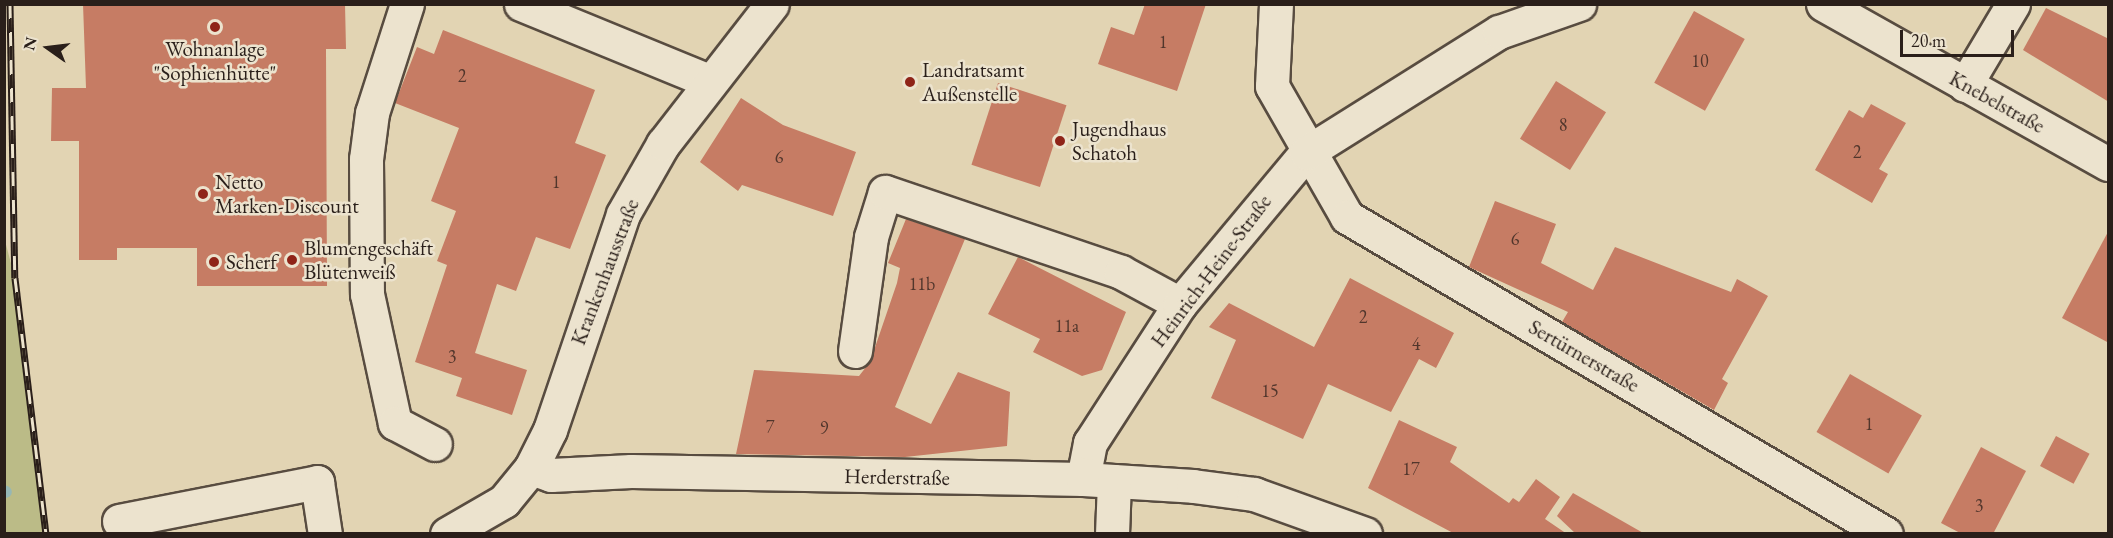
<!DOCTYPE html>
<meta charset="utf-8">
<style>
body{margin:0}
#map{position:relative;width:2113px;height:538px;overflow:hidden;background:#e2d4b3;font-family:"EB Garamond",serif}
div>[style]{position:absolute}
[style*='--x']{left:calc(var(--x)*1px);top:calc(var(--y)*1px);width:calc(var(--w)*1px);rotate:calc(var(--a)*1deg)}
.green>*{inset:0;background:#bbbb87}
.stream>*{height:12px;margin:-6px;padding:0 6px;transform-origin:6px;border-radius:6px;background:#96b7b5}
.building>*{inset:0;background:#c67c64;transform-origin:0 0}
.roads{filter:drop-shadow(2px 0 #584c40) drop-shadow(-2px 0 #584c40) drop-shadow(0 2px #584c40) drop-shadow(0 -2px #584c40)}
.minor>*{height:33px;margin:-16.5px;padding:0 16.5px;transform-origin:16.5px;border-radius:16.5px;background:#ece3ce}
.rail>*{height:7px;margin-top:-3.5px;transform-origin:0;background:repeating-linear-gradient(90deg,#ece3ce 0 14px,#2a1f1a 0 28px);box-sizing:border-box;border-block:2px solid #2a1f1a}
.dots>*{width:16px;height:16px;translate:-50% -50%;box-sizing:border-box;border:3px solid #ece3ce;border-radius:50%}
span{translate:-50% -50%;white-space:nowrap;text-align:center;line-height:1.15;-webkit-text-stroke:5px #ece3ce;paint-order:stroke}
.number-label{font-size:18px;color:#51362c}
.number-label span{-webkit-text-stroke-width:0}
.poi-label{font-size:21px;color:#2a1f1a}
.left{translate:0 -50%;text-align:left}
.street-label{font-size:21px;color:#2a1f1a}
.frame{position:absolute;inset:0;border:6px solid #2a1f1a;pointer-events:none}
.north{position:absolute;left:18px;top:18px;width:60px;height:60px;-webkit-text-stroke:4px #ece3ce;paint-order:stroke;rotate:284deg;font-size:16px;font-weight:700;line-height:24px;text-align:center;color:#2a1f1a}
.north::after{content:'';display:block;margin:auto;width:21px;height:27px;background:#2a1f1a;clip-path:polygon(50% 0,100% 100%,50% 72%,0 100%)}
.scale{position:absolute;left:1900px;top:30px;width:114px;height:27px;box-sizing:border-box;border:3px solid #2a1f1a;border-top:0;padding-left:8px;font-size:18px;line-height:21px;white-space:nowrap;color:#2a1f1a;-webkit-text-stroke:4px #ece3ce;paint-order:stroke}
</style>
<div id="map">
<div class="green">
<div style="clip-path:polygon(5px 241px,15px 278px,46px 533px,5px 533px)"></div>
</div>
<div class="stream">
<div style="--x:4;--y:491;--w:2;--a:27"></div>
</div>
<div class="building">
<div style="clip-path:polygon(83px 4px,345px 4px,346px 49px,326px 49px,327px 286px,197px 286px,197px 248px,117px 248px,117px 260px,79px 260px,79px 141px,51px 141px,52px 88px,86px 88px)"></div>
<div style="clip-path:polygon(1145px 4px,1206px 4px,1177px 91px,1098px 64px,1111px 27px,1134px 35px)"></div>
<div style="clip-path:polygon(2046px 8px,2109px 39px,2109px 102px,2023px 50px)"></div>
<div style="left:1694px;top:11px;width:58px;height:82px;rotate:29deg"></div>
<div style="clip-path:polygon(443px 30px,595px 90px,575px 143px,606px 155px,570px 249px,536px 237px,516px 291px,497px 284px,475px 353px,527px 370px,512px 415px,456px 396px,462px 378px,415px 362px,447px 265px,437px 261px,456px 211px,431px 201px,459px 128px,395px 103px,417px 47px,434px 54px)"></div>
<div style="left:1556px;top:81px;width:59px;height:68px;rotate:32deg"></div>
<div style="left:998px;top:83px;width:72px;height:86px;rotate:18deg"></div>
<div style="clip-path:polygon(741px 98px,783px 125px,856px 152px,833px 216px,742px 185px,738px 191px,700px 162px)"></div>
<div style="clip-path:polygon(1871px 104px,1906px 123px,1879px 169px,1888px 174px,1872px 203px,1815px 170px,1849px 110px,1863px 118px)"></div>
<div style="clip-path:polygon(1495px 201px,1556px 224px,1541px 263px,1593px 290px,1615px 247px,1731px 292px,1737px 279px,1768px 296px,1722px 379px,1728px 383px,1714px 410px,1562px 322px,1568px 312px,1469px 267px)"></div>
<div style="clip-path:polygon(906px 219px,965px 239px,895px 407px,931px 424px,958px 372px,1010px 392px,1007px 446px,905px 457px,736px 454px,754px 370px,859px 376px,870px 362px,897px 283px,900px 268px,888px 263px)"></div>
<div style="clip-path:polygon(2109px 230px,2109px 343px,2062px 318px)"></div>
<div style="clip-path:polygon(1018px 257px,1126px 312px,1102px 370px,1082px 376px,1033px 352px,1040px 339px,988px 314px)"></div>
<div style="clip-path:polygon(1350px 278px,1454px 333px,1436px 368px,1419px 359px,1391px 412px,1328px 384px,1303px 439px,1211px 398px,1236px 340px,1209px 327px,1229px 303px,1314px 347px)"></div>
<div style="left:1850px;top:374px;width:83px;height:67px;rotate:30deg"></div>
<div style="clip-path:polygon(1399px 420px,1457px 447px,1450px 462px,1509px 503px,1513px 498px,1519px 502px,1536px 479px,1560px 497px,1545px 519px,1567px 534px,1455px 534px,1368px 488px)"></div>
<div style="left:2056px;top:436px;width:38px;height:34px;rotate:28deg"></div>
<div style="clip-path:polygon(1981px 447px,2026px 471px,1993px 534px,1962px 534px,1941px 523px)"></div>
<div style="clip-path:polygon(1573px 493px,1645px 534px,1576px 534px,1557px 516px)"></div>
</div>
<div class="roads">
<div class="minor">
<div style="--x:407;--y:4;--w:114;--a:107.8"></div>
<div style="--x:372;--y:113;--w:46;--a:97.4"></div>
<div style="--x:366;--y:159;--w:135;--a:89.6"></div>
<div style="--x:367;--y:294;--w:132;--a:77.8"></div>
<div style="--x:395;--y:423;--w:45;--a:27.7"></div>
<div style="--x:521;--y:4;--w:203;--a:22.3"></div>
<div style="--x:1276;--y:4;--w:82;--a:92.8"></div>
<div style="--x:1272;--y:86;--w:151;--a:60.2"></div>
<div style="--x:1347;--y:217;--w:625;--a:30.46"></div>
<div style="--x:1823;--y:4;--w:327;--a:29.3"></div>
<div style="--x:1965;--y:85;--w:94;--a:-59.3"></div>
<div style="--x:855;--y:351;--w:115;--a:-82"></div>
<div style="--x:871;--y:237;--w:47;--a:-72.7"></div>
<div style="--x:885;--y:192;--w:249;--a:18.7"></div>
<div style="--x:1121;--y:272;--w:67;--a:28.5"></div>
<div style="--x:531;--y:468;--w:21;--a:19"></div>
<div style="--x:551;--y:475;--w:80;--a:-2.9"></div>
<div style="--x:631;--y:471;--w:452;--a:1"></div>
<div style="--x:1083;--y:479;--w:110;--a:3.6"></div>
<div style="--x:1193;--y:486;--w:62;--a:7.5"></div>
<div style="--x:1254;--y:494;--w:118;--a:19.8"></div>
<div style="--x:1083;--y:479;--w:37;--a:-79"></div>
<div style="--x:1090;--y:443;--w:166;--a:-57.1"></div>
<div style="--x:1180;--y:304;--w:197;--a:-50.2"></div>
<div style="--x:1306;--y:153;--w:228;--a:-32.1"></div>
<div style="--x:1499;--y:32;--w:85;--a:-19.3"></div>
<div style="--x:119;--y:521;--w:202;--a:-11.1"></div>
<div style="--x:317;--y:482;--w:53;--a:81.3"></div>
<div style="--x:447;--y:534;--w:66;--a:-30.1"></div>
<div style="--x:504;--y:501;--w:43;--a:-50.7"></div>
<div style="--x:531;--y:468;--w:42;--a:-63.4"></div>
<div style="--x:550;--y:430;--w:228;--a:-71.3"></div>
<div style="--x:623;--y:214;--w:81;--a:-60.3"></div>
<div style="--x:663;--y:144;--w:177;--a:-52.1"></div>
<div style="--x:1112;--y:534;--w:53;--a:-87.8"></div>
</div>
</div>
<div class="rail">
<div style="--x:10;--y:4;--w:274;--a:89"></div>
<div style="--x:15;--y:278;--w:258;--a:83.1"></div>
</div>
<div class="dots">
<div style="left:215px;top:27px;background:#8f2418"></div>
<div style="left:910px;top:82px;background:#8f2418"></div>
<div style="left:1060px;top:141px;background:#8f2418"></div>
<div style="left:203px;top:194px;background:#8f2418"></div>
<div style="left:292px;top:260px;background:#8f2418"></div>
<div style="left:214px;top:262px;background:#8f2418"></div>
</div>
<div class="number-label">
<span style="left:1163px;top:42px">1</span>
<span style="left:1700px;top:61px">10</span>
<span style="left:462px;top:76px">2</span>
<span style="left:1563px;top:125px">8</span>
<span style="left:1857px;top:152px">2</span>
<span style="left:779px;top:157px">6</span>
<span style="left:556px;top:182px">1</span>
<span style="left:1515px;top:239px">6</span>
<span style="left:922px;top:284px">11b</span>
<span style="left:1363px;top:317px">2</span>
<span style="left:1067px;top:326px">11a</span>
<span style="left:1416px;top:344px">4</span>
<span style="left:452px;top:357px">3</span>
<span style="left:1270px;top:391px">15</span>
<span style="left:1869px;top:424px">1</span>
<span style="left:770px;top:427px">7</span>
<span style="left:824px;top:428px">9</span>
<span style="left:1411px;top:469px">17</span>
<span style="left:1979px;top:506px">3</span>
</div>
<div class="poi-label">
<span style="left:215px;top:61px">Wohnanlage<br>"Sophienhütte"</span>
<span class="left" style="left:922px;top:82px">Landratsamt<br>Außenstelle</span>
<span class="left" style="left:1072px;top:141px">Jugendhaus<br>Schatoh</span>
<span class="left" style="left:215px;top:194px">Netto<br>Marken-Discount</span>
<span class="left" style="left:304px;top:260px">Blumengeschäft<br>Blütenweiß</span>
<span class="left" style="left:226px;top:262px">Scherf</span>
</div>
<div class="street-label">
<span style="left:1997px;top:102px;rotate:29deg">Knebelstraße</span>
<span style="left:1211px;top:271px;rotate:-53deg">Heinrich-Heine-Straße</span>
<span style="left:605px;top:272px;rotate:-69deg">Krankenhausstraße</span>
<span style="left:1584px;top:356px;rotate:30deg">Sertürnerstraße</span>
<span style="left:897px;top:477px;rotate:1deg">Herderstraße</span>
</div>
<div class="frame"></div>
<div class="north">N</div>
<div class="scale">20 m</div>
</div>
